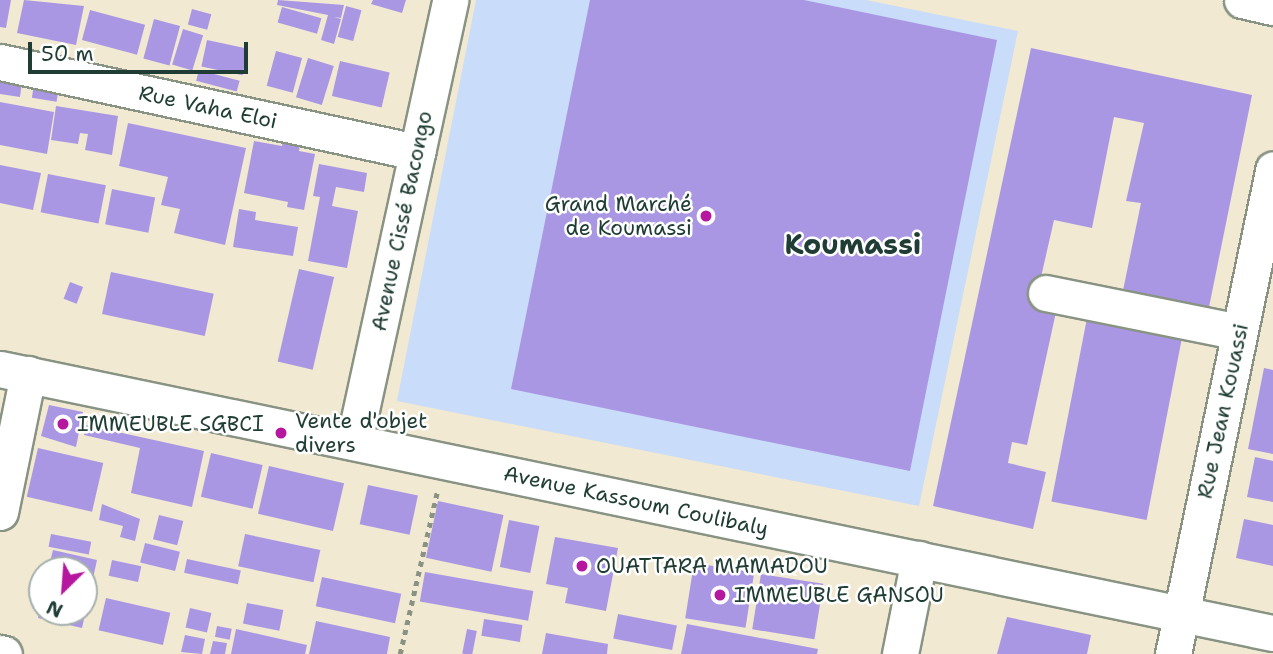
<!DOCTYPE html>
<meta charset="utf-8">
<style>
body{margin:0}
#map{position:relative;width:1273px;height:654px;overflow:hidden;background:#f2e9d2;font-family:"Shantell Sans",sans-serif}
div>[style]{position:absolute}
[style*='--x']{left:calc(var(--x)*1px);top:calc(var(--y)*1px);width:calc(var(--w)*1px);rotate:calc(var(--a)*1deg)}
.built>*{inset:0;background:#c9dcf9}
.building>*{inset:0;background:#aa97e3;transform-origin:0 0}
.path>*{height:4.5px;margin-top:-2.25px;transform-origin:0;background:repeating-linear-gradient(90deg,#889383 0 5px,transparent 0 10px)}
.roads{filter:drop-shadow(2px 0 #889383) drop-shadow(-2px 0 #889383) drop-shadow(0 2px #889383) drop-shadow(0 -2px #889383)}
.minor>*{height:35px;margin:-17.5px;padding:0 17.5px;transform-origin:17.5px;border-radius:17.5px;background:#fff}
.dots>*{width:19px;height:19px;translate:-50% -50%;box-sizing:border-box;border:4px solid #fff;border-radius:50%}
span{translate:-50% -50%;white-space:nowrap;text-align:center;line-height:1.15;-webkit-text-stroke:5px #fff;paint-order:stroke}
.street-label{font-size:21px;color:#1f3d34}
.poi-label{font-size:21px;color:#1f3d34}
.right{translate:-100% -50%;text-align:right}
.left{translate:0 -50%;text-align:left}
.district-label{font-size:28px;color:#1f3d34;font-weight:700}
.north{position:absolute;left:28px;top:556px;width:70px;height:70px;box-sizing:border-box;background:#fff;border:2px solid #a5b1ae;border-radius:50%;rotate:205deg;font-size:19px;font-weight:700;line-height:28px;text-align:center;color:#1f3d34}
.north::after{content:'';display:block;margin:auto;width:24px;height:32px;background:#b5179e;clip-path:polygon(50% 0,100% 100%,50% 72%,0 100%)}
.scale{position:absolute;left:28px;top:42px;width:220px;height:32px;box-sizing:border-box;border:4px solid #1f3d34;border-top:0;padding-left:9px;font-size:21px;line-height:24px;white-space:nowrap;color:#1f3d34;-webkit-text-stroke:5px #fff;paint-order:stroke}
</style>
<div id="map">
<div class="built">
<div style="clip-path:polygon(476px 0,866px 0,1018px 31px,919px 506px,397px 401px)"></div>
</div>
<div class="building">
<div style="clip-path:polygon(0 0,11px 0,6px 28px,0 27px)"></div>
<div style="clip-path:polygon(24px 0,84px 6px,76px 45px,17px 33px)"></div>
<div style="clip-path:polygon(278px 0,344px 5px,341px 18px,334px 17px,341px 19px,334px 44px,321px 40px,328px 15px,277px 5px)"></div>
<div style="clip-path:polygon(373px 0,406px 0,402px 13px,371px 4px)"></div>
<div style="clip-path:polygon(590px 0,804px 0,997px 40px,910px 471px,511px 389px)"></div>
<div style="left:346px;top:6px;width:16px;height:32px;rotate:15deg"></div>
<div style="left:282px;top:7px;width:41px;height:16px;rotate:16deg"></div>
<div style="left:192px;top:9px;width:20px;height:16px;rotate:15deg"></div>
<div style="left:90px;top:10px;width:57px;height:31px;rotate:15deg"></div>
<div style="left:154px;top:19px;width:27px;height:41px;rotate:15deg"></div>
<div style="left:183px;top:29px;width:21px;height:37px;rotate:17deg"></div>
<div style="left:207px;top:40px;width:42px;height:27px;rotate:12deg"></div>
<div style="clip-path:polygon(1031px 48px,1252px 95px,1206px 322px,1120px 305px,1141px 203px,1126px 201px,1144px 123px,1114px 117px,1092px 228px,1054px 220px,1034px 308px,1056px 312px,1027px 445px,1012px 442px,1008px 463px,1046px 472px,1033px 529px,933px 506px)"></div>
<div style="left:276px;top:51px;width:27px;height:36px;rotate:15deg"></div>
<div style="left:308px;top:58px;width:27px;height:41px;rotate:17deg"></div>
<div style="left:340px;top:61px;width:51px;height:36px;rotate:13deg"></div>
<div style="clip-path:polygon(0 69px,22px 82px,20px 97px,0 94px)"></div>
<div style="left:199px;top:70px;width:42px;height:11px;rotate:15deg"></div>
<div style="left:35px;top:78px;width:25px;height:20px;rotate:9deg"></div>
<div style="clip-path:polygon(0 102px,54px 112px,47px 154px,0 145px)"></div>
<div style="clip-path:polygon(56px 106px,118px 116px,112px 155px,85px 150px,88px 134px,80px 133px,78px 144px,51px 140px)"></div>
<div style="clip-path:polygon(128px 123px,246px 148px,225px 245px,174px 233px,180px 209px,161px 205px,168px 177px,119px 166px)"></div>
<div style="clip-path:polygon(283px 139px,300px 143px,299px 151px,315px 154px,304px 210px,287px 207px,288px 202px,244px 193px,254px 141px,282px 146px)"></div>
<div style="clip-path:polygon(319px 164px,367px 173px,364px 192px,336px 187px,332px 206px,358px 211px,347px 268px,308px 261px,320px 197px,313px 196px)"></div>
<div style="clip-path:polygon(0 165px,41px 173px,33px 210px,0 203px)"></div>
<div style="left:48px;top:174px;width:59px;height:39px;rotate:11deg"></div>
<div style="left:112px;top:189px;width:44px;height:36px;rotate:11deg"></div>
<div style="clip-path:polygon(239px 209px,256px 212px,255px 220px,298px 227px,293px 256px,233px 247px)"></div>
<div style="left:299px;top:269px;width:36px;height:95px;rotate:13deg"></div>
<div style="left:111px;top:272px;width:105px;height:43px;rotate:12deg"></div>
<div style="left:70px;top:282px;width:14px;height:18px;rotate:21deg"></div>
<div style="left:1088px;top:313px;width:97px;height:192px;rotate:11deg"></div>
<div style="clip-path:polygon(1264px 368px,1273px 370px,1273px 454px,1248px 449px)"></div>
<div style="clip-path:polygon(49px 405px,83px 412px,76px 447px,41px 436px)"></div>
<div style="clip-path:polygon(86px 425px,204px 451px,192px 507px,131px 493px,140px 448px,84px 435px)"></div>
<div style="left:38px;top:448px;width:67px;height:50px;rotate:13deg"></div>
<div style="left:211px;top:453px;width:53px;height:45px;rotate:13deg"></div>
<div style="clip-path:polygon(1255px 457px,1273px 461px,1273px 502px,1247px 497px)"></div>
<div style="left:269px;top:466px;width:77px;height:49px;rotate:13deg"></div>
<div style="left:368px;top:485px;width:51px;height:40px;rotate:12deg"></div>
<div style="left:438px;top:501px;width:67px;height:58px;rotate:12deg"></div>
<div style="clip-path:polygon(102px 504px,140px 519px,135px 541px,120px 537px,123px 526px,99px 520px)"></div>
<div style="left:159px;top:515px;width:25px;height:25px;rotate:14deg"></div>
<div style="clip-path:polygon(1244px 519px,1273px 525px,1273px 566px,1236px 558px)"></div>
<div style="left:509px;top:520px;width:31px;height:48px;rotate:11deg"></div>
<div style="left:51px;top:534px;width:41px;height:13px;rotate:11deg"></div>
<div style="left:245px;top:534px;width:77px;height:33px;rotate:12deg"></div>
<div style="clip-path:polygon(555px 537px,618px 548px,606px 611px,565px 603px,568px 588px,546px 584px)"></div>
<div style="left:145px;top:543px;width:36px;height:20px;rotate:14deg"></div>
<div style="clip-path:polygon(53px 550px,97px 560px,82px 628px,38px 618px,41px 605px,42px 612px,84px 612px,84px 570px,48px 570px)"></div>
<div style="left:187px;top:559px;width:55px;height:14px;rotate:12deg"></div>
<div style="left:112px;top:560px;width:30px;height:16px;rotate:12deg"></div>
<div style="left:694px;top:563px;width:61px;height:56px;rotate:9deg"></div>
<div style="left:425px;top:572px;width:110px;height:30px;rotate:10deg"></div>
<div style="left:761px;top:574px;width:63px;height:56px;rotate:9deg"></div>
<div style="left:322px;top:577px;width:81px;height:30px;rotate:12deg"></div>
<div style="left:106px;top:598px;width:66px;height:33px;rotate:13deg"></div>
<div style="left:247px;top:603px;width:37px;height:21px;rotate:11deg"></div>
<div style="left:190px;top:608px;width:22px;height:20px;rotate:13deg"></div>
<div style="left:618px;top:614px;width:60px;height:25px;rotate:11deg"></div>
<div style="clip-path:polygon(1007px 617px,1091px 635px,1087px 654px,997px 654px)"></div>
<div style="left:484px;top:619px;width:39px;height:17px;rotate:9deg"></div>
<div style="clip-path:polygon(316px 621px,390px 637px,387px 654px,309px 654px)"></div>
<div style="clip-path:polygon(687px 624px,818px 649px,817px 654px,681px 654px)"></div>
<div style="left:217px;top:626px;width:15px;height:11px;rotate:11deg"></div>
<div style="clip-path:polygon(236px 629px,307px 645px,305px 654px,231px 654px)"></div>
<div style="left:467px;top:629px;width:10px;height:25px;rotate:11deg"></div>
<div style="clip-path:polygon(546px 633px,608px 644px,607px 654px,542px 654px)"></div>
<div style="clip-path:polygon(185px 635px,205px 639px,202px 654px,181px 652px)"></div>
<div style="clip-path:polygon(213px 641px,227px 643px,225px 654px,210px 654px)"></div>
</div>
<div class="path">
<div style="--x:400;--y:654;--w:166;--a:-77.1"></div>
</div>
<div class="roads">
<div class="minor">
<div style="--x:1242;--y:0;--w:32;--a:13"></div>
<div style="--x:0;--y:62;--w:427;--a:12.2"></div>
<div style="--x:1046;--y:293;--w:197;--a:11.4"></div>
<div style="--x:0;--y:369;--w:1300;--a:11.72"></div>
<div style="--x:354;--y:442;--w:452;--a:-77.7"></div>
<div style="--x:0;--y:512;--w:141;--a:-78.5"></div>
<div style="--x:0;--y:653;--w:4;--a:14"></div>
<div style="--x:900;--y:654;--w:97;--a:-78.7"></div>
<div style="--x:1173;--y:654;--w:495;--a:-78.3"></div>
</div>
</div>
<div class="dots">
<div style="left:706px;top:216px;background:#b5179e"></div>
<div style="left:63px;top:424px;background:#b5179e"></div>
<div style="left:281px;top:433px;background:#b5179e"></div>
<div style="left:582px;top:566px;background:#b5179e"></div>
<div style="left:720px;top:595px;background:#b5179e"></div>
</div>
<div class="street-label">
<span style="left:208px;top:107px;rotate:12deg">Rue Vaha Eloi</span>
<span style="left:402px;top:221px;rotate:-78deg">Avenue Cissé Bacongo</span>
<span style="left:1223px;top:411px;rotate:-78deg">Rue Jean Kouassi</span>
<span style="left:636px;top:501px;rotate:12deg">Avenue Kassoum Coulibaly</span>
</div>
<div class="poi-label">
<span class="right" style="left:692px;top:216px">Grand Marché<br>de Koumassi</span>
<span class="left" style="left:295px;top:433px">Vente d'objet<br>divers</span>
<span class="left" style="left:77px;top:424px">IMMEUBLE SGBCI</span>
<span class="left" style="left:596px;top:566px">OUATTARA MAMADOU</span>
<span class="left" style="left:734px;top:595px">IMMEUBLE GANSOU</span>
</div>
<div class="district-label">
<span style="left:853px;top:244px">Koumassi</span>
</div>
<div class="north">N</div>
<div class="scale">50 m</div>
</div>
